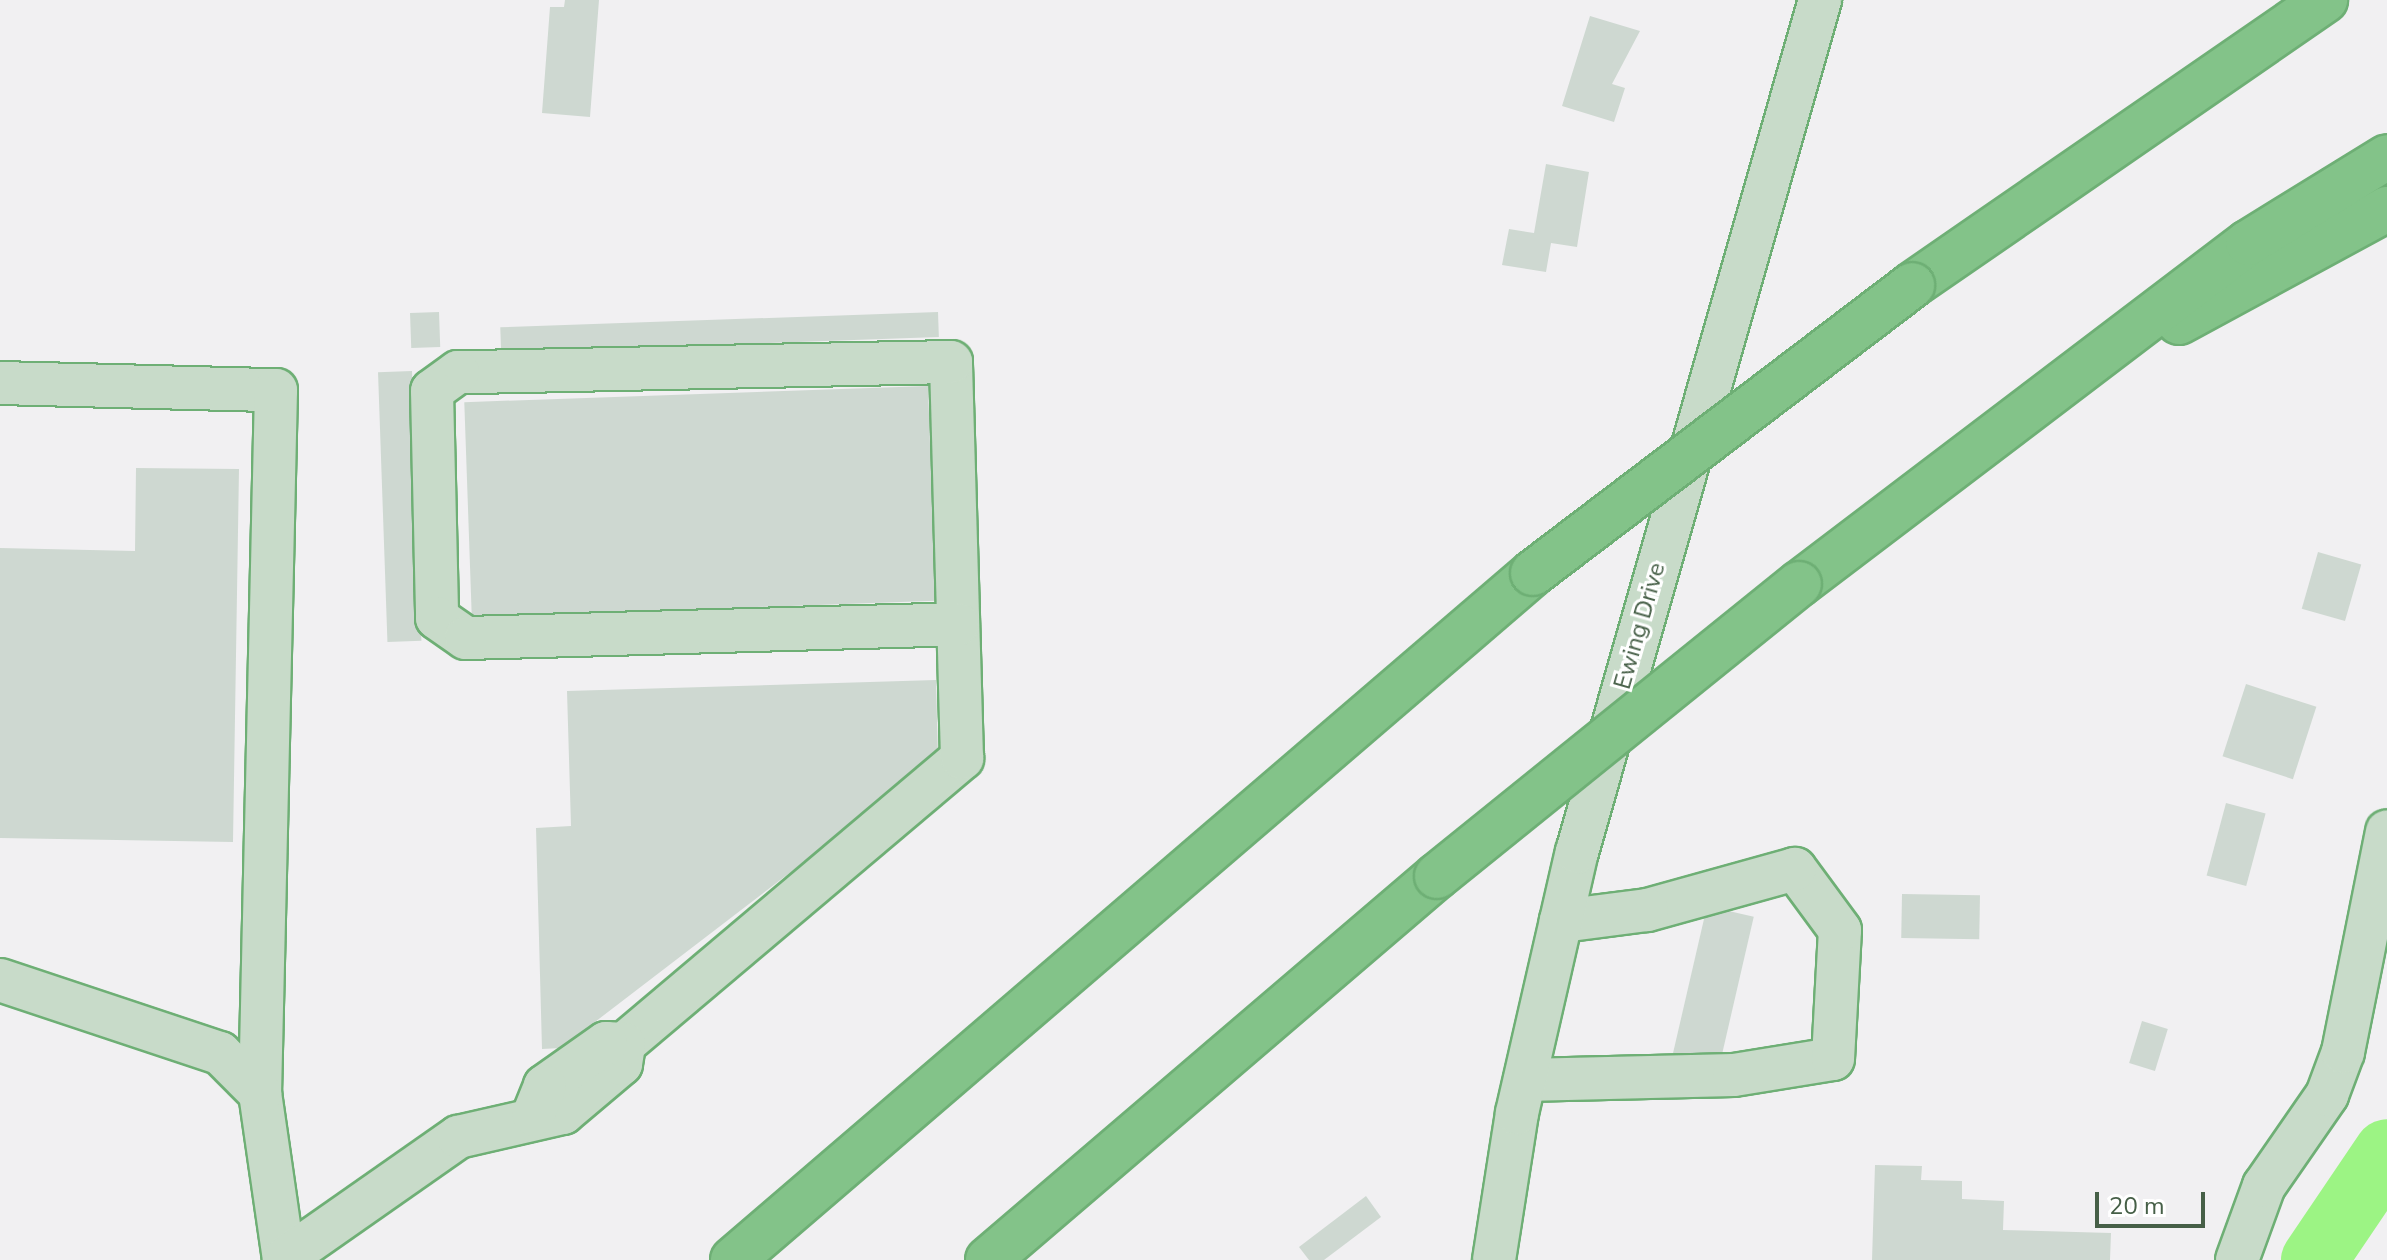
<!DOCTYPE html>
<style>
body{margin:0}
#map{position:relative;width:2387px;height:1260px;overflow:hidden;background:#f1f0f2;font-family:"Nunito Sans",sans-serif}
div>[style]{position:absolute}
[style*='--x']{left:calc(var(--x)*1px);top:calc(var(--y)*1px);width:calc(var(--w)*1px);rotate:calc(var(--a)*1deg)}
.river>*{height:66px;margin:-33px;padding:0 33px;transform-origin:33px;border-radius:33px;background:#9cf484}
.building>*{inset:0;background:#ced8d1;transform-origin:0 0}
.roads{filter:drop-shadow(2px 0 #6eaf75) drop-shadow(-2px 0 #6eaf75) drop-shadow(0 2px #6eaf75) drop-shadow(0 -2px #6eaf75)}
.minor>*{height:42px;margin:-21px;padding:0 21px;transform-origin:21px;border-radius:21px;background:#c8dbc9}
.highway>*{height:44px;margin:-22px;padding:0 22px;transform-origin:22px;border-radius:22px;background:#83c389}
.bridges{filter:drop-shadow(2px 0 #6eaf75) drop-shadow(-2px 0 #6eaf75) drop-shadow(0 2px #6eaf75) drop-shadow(0 -2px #6eaf75)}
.highway-bridge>*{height:44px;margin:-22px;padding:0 22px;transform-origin:22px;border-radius:22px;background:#83c389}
span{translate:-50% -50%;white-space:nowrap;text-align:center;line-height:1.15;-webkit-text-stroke:6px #fff;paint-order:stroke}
.street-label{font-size:24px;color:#465f47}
.scale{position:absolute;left:2095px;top:1192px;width:110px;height:36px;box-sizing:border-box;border:4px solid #465f47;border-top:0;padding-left:10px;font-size:24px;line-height:28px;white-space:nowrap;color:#465f47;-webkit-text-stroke:6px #fff;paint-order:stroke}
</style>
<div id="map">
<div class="river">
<div style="--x:2314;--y:1260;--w:130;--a:-55.9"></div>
</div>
<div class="building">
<div style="clip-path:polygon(565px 0,599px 0,590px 117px,542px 113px,550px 7px,564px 7px)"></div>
<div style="clip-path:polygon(1590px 16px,1640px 31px,1612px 84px,1625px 88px,1614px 122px,1562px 106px)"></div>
<div style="clip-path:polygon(1546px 164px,1589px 172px,1577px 247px,1551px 243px,1546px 272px,1502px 265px,1509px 229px,1534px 233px)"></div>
<div style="left:439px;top:312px;width:35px;height:29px;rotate:88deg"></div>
<div style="left:938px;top:312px;width:25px;height:438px;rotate:88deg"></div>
<div style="left:412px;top:371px;width:270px;height:34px;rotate:88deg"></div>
<div style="left:928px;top:386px;width:215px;height:464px;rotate:88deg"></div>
<div style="clip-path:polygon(136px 468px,239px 469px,233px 842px,0 838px,0 548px,135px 551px)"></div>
<div style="left:2318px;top:552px;width:45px;height:59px;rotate:16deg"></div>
<div style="clip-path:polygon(936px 680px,938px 759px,561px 1048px,542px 1049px,536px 828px,571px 826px,567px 691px)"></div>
<div style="left:2246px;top:684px;width:74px;height:76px;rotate:18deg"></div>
<div style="left:2226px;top:803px;width:41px;height:75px;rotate:15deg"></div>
<div style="left:1902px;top:894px;width:78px;height:44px;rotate:1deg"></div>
<div style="left:1707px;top:906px;width:48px;height:152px;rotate:13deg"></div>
<div style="left:2142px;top:1021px;width:27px;height:44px;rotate:17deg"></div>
<div style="clip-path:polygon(1875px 1165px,1922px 1166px,1921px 1180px,1962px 1181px,1962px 1199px,2004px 1201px,2003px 1230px,2111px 1233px,2110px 1260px,1872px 1260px)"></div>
<div style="clip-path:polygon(1366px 1196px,1381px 1217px,1324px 1260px,1309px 1260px,1299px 1247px)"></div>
</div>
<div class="roads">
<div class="minor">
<div style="--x:0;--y:383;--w:276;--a:1.5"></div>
<div style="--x:276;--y:390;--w:703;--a:91.3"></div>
<div style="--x:260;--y:1093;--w:169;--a:81.8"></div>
<div style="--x:0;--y:980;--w:232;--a:18.4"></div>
<div style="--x:220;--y:1053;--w:57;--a:45"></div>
<div style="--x:624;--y:1044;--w:443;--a:-40.2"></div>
<div style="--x:962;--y:758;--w:396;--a:-91.6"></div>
<div style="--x:951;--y:362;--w:493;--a:178.8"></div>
<div style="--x:458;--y:372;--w:32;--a:144"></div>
<div style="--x:432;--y:391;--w:227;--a:88.7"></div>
<div style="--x:437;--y:618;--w:35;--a:35"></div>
<div style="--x:466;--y:638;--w:492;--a:-1.6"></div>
<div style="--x:1525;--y:1080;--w:209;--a:-1.4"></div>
<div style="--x:1734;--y:1075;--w:100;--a:-9.2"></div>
<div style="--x:1833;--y:1059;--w:129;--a:-86.9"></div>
<div style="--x:1840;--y:930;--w:76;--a:-126.4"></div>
<div style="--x:1795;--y:869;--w:154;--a:164.5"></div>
<div style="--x:1647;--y:910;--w:87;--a:172.7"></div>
<div style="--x:284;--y:1259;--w:213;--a:-35"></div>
<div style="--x:458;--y:1137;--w:108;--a:-12.9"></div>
<div style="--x:563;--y:1113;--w:76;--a:-40.2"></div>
<div style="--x:621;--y:1064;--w:20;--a:-81"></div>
<div style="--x:624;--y:1044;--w:18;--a:-177"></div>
<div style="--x:606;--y:1043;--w:75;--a:144.8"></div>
<div style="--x:545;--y:1086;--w:31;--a:112"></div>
<div style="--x:1494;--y:1260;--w:149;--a:-81.1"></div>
<div style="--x:1517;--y:1113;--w:268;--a:-77.1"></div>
<div style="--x:1577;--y:852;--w:886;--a:-74.08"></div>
<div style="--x:2237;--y:1260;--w:79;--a:-70"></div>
<div style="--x:2264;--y:1186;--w:111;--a:-55.3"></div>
<div style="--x:2327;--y:1095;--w:46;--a:-69.6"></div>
<div style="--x:2343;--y:1052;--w:225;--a:-78.7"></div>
</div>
<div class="highway">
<div style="--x:1912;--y:285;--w:502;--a:-34.61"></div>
<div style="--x:2179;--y:322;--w:237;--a:-28.5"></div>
<div style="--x:1799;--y:584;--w:564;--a:-37.22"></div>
<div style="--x:2248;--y:243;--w:163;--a:-31.7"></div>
<div style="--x:733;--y:1260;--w:1054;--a:-40.65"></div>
<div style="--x:988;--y:1260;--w:591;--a:-40.54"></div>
</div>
</div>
<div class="bridges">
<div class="highway-bridge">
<div style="--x:1533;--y:573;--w:476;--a:-37.2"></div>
<div style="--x:1437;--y:876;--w:465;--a:-38.9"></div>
</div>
</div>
<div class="street-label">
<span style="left:1640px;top:626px;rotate:-74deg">Ewing Drive</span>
</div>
<div class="scale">20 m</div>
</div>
